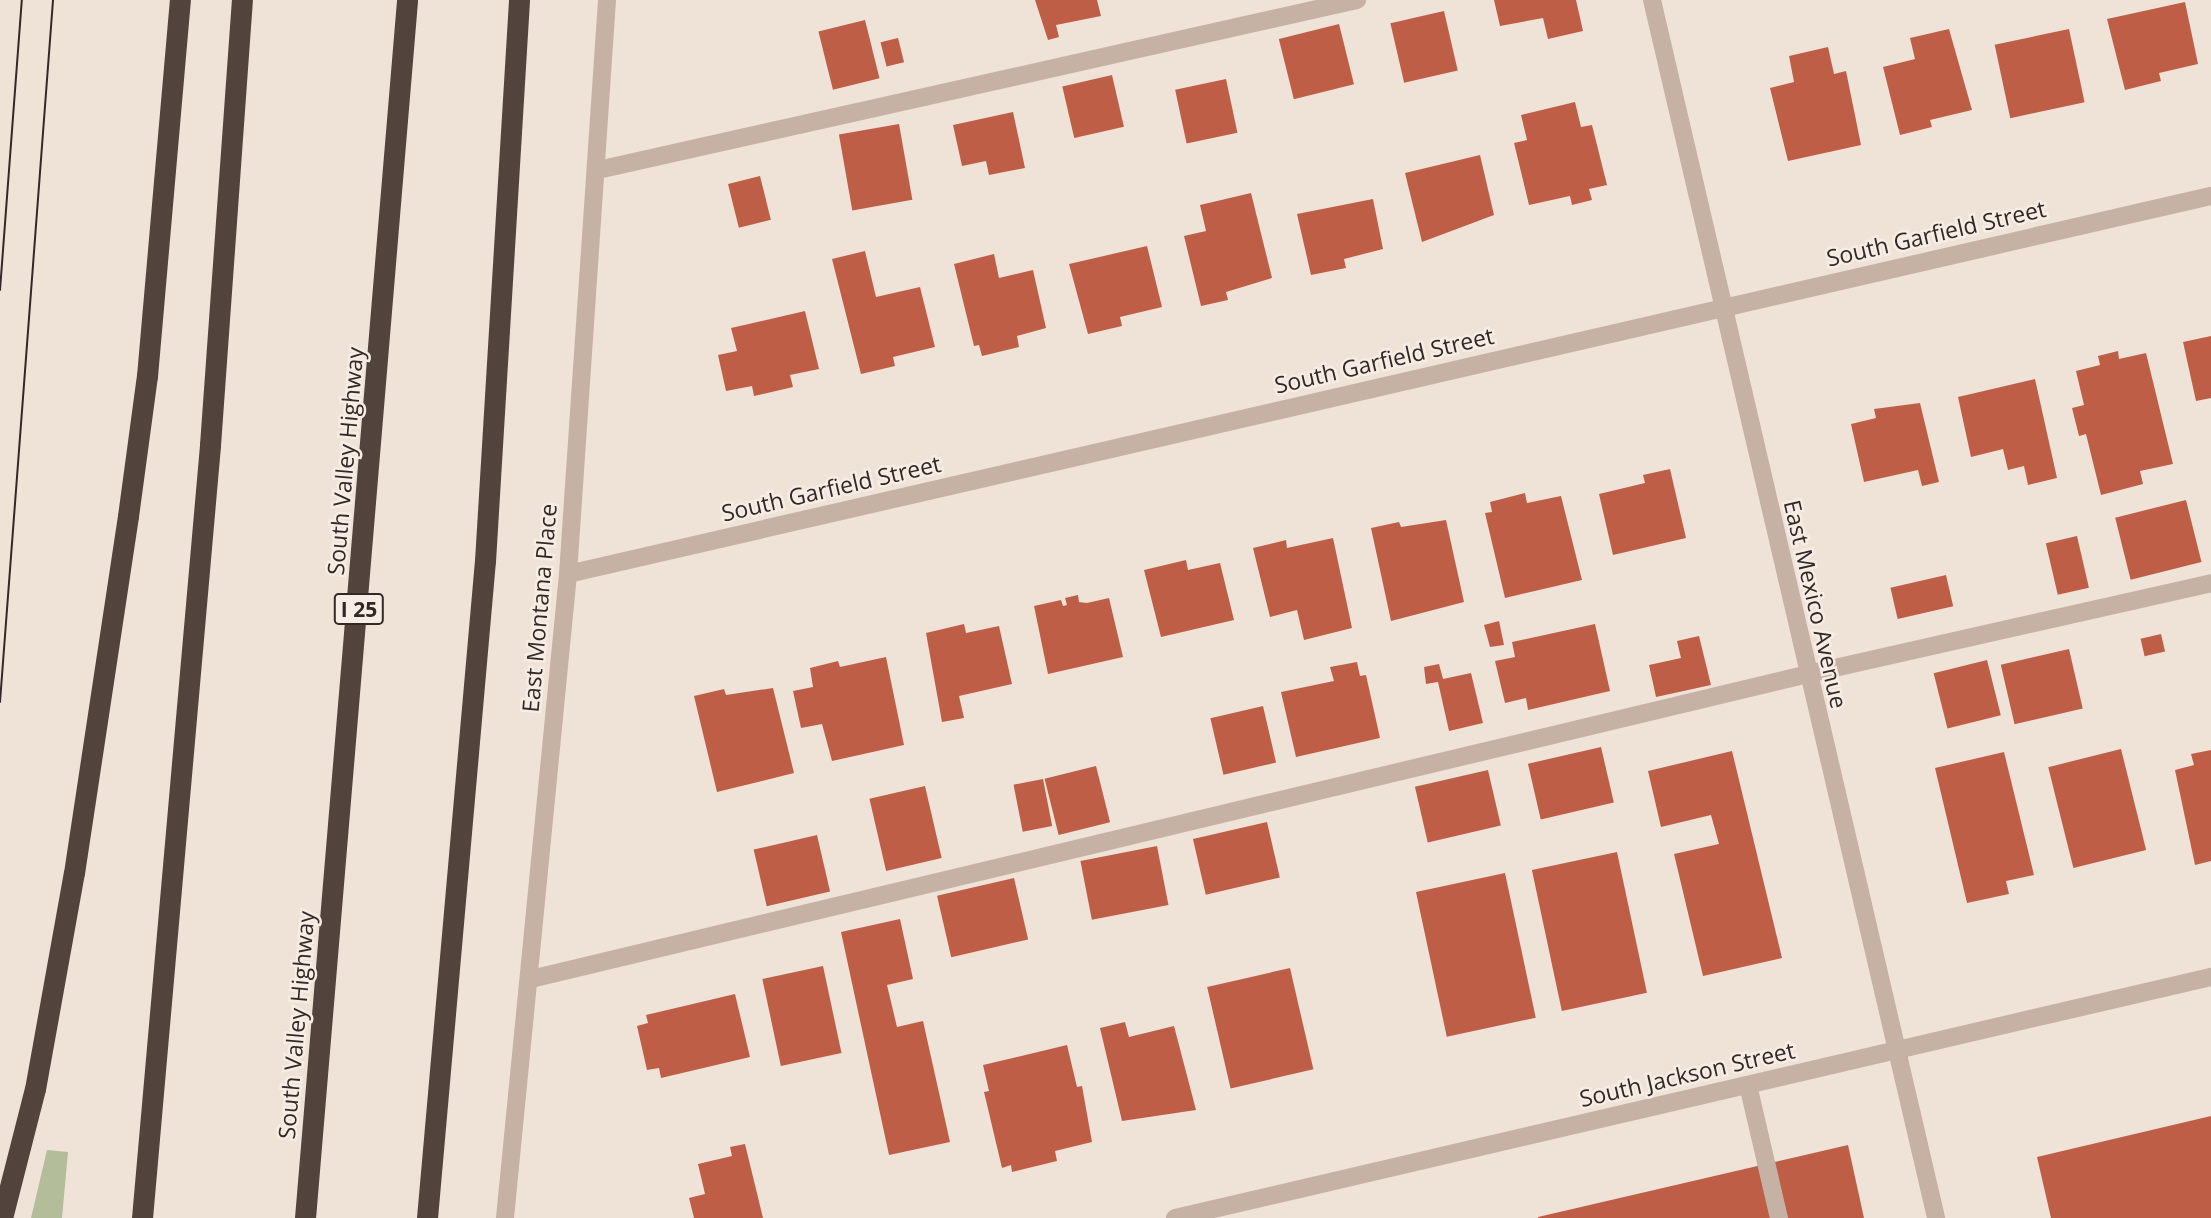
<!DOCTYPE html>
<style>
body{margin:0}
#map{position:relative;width:2211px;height:1218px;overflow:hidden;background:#efe3d8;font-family:"Open Sans",sans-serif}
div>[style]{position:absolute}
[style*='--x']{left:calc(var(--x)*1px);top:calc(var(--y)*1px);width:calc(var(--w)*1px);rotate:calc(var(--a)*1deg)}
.green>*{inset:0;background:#b3bd99}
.building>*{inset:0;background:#be5e47;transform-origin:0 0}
.service>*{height:18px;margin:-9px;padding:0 9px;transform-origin:9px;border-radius:9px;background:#c6b2a5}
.minor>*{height:18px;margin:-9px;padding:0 9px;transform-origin:9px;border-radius:9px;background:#c6b2a5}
.tertiary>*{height:18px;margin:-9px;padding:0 9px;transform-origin:9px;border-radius:9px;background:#c6b2a5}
.motorway>*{height:21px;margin:-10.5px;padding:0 10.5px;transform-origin:10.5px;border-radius:10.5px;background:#53433d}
.tram>*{height:2px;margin:-1px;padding:0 1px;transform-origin:1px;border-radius:1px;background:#322926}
span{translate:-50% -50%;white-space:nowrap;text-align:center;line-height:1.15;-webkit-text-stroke:5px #f7ede4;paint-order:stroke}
.shield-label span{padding:2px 5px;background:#f7ede4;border:2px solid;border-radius:5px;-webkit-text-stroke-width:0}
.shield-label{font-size:21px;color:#322926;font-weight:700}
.street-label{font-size:23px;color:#322926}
</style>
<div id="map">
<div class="green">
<div style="clip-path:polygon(47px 1150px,68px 1152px,62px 1218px,31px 1218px)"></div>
</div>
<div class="building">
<div style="clip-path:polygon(1035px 0,1097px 0,1101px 16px,1056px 25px,1059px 37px,1048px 40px)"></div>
<div style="clip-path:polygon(1494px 0,1576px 0,1583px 31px,1548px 39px,1543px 18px,1500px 26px)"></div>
<div style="clip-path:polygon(2185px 2px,2198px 64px,2159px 73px,2161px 81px,2125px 90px,2107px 19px)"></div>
<div style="left:1444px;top:11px;width:61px;height:55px;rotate:77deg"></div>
<div style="left:865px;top:20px;width:60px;height:48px;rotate:76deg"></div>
<div style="left:1339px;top:24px;width:62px;height:62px;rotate:76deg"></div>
<div style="clip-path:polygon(1949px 29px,1972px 110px,1930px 120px,1932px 127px,1900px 135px,1883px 67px,1915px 59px,1910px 38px)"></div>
<div style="left:2069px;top:29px;width:75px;height:76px;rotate:78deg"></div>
<div style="left:898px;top:38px;width:25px;height:18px;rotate:76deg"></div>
<div style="clip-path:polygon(1828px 47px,1834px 74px,1846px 71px,1861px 145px,1788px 161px,1770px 88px,1794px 82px,1789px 56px)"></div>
<div style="left:1112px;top:75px;width:53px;height:51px;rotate:77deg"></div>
<div style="left:1226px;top:79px;width:55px;height:52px;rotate:78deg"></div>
<div style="clip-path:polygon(1575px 102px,1581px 127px,1592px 125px,1607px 185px,1589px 189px,1592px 200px,1572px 205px,1570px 196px,1529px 205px,1514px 143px,1527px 140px,1521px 115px)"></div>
<div style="clip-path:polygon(1013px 112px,1025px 168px,989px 175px,986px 161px,962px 166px,953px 125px)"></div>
<div style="left:899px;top:124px;width:77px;height:61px;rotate:80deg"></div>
<div style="clip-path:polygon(1480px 155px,1494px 215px,1422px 242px,1405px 173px)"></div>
<div style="left:760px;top:176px;width:45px;height:33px;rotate:76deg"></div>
<div style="clip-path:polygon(1251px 193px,1272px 278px,1226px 292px,1228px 300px,1201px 306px,1184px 236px,1206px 231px,1200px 205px)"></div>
<div style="clip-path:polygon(1373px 199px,1383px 249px,1344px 259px,1346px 268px,1311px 275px,1297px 214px)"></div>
<div style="clip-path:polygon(1147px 246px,1162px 307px,1120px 317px,1122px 326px,1088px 334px,1069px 264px)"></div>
<div style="clip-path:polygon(865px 251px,876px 297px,920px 287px,935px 347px,893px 357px,895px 366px,861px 374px,832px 259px)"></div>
<div style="clip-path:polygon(994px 254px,999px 278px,1033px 270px,1046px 328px,1017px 336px,1019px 347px,982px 356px,979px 345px,974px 346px,954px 264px)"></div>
<div style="clip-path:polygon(805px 311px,819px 369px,790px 375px,793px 387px,754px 396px,752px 386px,726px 391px,718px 355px,737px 351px,731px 328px)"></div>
<div style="clip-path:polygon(2211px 336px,2211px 398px,2196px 401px,2183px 342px)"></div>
<div style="clip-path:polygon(2118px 351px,2119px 359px,2146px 353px,2173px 464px,2140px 471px,2143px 484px,2101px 495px,2086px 434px,2079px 436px,2072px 408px,2084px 405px,2076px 371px,2100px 365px,2098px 356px)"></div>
<div style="clip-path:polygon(2035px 379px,2057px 478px,2028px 485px,2024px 466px,2008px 470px,2003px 449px,1971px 457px,1958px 397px)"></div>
<div style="clip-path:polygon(1920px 403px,1939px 482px,1922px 486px,1918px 470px,1864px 482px,1851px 424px,1876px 418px,1874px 409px)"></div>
<div style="clip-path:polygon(1670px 469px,1686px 538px,1613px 555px,1599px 494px,1645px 483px,1643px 475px)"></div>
<div style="clip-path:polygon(1525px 493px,1527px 503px,1561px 496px,1582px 580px,1505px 598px,1485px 513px,1492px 512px,1490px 502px)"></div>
<div style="left:2186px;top:500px;width:64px;height:73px;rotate:76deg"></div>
<div style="clip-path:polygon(1446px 520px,1464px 602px,1391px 621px,1371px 528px,1399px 522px,1401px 527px)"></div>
<div style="left:2077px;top:536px;width:53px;height:32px;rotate:77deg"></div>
<div style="clip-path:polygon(1333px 538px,1352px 628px,1304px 640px,1297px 610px,1270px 617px,1253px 548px,1286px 540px,1287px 548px)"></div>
<div style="clip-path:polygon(1186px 560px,1188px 570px,1220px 563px,1234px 620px,1161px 637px,1144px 570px)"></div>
<div style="left:1946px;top:575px;width:32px;height:57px;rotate:77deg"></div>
<div style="clip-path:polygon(1078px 595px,1079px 602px,1087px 603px,1109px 598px,1123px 657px,1048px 674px,1034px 606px,1061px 600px,1063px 606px,1067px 605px,1065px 598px)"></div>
<div style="clip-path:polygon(1499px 621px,1504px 645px,1490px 647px,1484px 625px)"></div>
<div style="clip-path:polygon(964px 624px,966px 633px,999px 626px,1012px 684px,959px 696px,964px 718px,942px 722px,926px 633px)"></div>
<div style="clip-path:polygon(1595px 624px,1610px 691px,1528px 710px,1526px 698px,1505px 703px,1495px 661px,1515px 657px,1512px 642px)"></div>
<div style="left:2161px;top:634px;width:18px;height:21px;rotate:77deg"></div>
<div style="clip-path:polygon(1699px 636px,1711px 685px,1656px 697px,1649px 665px,1681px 658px,1677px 641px)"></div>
<div style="left:2069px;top:649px;width:61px;height:70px;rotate:77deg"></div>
<div style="clip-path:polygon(886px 657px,904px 745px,832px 761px,822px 724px,801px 728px,793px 691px,813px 687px,810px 668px,838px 661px,840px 667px)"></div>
<div style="left:1987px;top:660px;width:57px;height:55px;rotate:76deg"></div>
<div style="clip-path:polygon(1357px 662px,1360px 676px,1366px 675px,1380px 738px,1296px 757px,1281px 692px,1334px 681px,1330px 667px)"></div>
<div style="clip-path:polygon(1439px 664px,1443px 679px,1471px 673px,1483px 723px,1449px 731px,1438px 682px,1426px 684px,1424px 667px)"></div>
<div style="clip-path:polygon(773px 688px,794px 773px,717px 792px,694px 696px,724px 689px,726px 695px)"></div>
<div style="left:1263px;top:706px;width:58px;height:54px;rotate:77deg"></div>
<div style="left:1601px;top:747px;width:57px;height:75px;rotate:77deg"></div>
<div style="left:2121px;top:749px;width:104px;height:75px;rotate:76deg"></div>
<div style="clip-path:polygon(2211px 750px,2211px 861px,2195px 865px,2175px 770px,2194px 765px,2191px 754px)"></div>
<div style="clip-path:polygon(1732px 751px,1782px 958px,1703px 976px,1674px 854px,1719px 844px,1711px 815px,1661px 827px,1648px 771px)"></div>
<div style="clip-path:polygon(2004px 752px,2034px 875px,2006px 881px,2009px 894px,1967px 903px,1935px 768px)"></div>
<div style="left:1096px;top:766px;width:58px;height:53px;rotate:76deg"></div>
<div style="left:1488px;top:770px;width:57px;height:75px;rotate:77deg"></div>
<div style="left:1043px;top:779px;width:48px;height:30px;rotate:79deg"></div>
<div style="left:925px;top:786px;width:74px;height:57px;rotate:77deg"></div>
<div style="left:1267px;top:822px;width:57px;height:76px;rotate:77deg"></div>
<div style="left:817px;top:835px;width:58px;height:65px;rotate:77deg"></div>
<div style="left:1157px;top:846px;width:60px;height:78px;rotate:79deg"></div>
<div style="left:1617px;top:852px;width:144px;height:87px;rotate:78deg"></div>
<div style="left:1505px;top:873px;width:148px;height:91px;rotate:78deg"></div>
<div style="left:1014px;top:878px;width:63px;height:79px;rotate:77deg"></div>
<div style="clip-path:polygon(900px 919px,913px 979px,887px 985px,897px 1027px,923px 1021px,950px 1142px,889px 1155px,841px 932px)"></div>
<div style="left:823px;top:966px;width:89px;height:62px;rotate:78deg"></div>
<div style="left:1290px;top:968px;width:104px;height:85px;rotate:77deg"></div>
<div style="clip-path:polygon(735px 994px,750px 1057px,661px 1078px,659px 1068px,647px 1070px,637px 1026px,648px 1023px,646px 1015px)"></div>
<div style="clip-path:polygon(1125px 1022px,1129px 1037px,1174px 1026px,1196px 1110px,1122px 1121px,1100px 1028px)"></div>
<div style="clip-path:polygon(1067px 1045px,1077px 1087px,1082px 1086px,1092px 1142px,1055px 1151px,1057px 1161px,1012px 1172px,1011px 1165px,1002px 1168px,984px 1092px,989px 1091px,983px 1065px)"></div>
<div style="clip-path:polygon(2211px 1116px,2211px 1218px,2051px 1218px,2037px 1157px)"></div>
<div style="clip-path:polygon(745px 1144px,763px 1218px,694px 1218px,689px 1198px,705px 1194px,698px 1164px,732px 1156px,730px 1147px)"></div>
<div style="clip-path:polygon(1848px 1145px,1864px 1218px,1538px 1218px,1538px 1217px)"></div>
</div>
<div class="service">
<div style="--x:598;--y:170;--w:778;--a:-12.62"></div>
<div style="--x:531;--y:979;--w:1313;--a:-13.43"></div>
<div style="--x:1808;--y:674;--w:413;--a:-12.7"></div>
<div style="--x:1748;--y:1085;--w:137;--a:76.9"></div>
</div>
<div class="minor">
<div style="--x:568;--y:574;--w:1686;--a:-12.96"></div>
<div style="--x:505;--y:1218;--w:647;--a:-84.41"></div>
<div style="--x:568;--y:574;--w:575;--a:-86.11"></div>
<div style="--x:1175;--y:1218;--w:1064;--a:-13.1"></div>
</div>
<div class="tertiary">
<div style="--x:1652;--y:0;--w:1251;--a:76.87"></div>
</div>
<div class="motorway">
<div style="--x:2;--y:1218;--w:133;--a:-75.7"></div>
<div style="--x:35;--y:1089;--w:219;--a:-79.8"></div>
<div style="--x:74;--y:873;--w:361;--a:-81.4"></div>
<div style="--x:128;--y:516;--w:141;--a:-82.3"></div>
<div style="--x:147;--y:376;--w:377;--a:-85"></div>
<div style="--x:142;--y:1218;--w:776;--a:-84.97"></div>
<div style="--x:210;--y:445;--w:446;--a:-85.9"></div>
<div style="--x:305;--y:1218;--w:1222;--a:-85.21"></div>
<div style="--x:427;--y:1218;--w:660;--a:-84.96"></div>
<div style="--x:485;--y:561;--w:562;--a:-86.53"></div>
</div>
<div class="tram">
<div style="--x:0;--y:290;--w:291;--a:-85.7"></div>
<div style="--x:0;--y:702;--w:704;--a:-85.68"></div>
</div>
<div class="shield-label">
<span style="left:359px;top:609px">I 25</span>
</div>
<div class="street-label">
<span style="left:1936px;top:233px;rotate:-13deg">South Garfield Street</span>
<span style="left:1384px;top:360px;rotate:-13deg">South Garfield Street</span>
<span style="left:345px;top:461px;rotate:-85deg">South Valley Highway</span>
<span style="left:831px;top:488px;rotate:-13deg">South Garfield Street</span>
<span style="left:1816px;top:604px;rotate:77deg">East Mexico Avenue</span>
<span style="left:539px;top:608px;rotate:-85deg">East Montana Place</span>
<span style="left:296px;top:1025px;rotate:-85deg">South Valley Highway</span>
<span style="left:1687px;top:1074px;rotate:-13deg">South Jackson Street</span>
</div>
</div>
